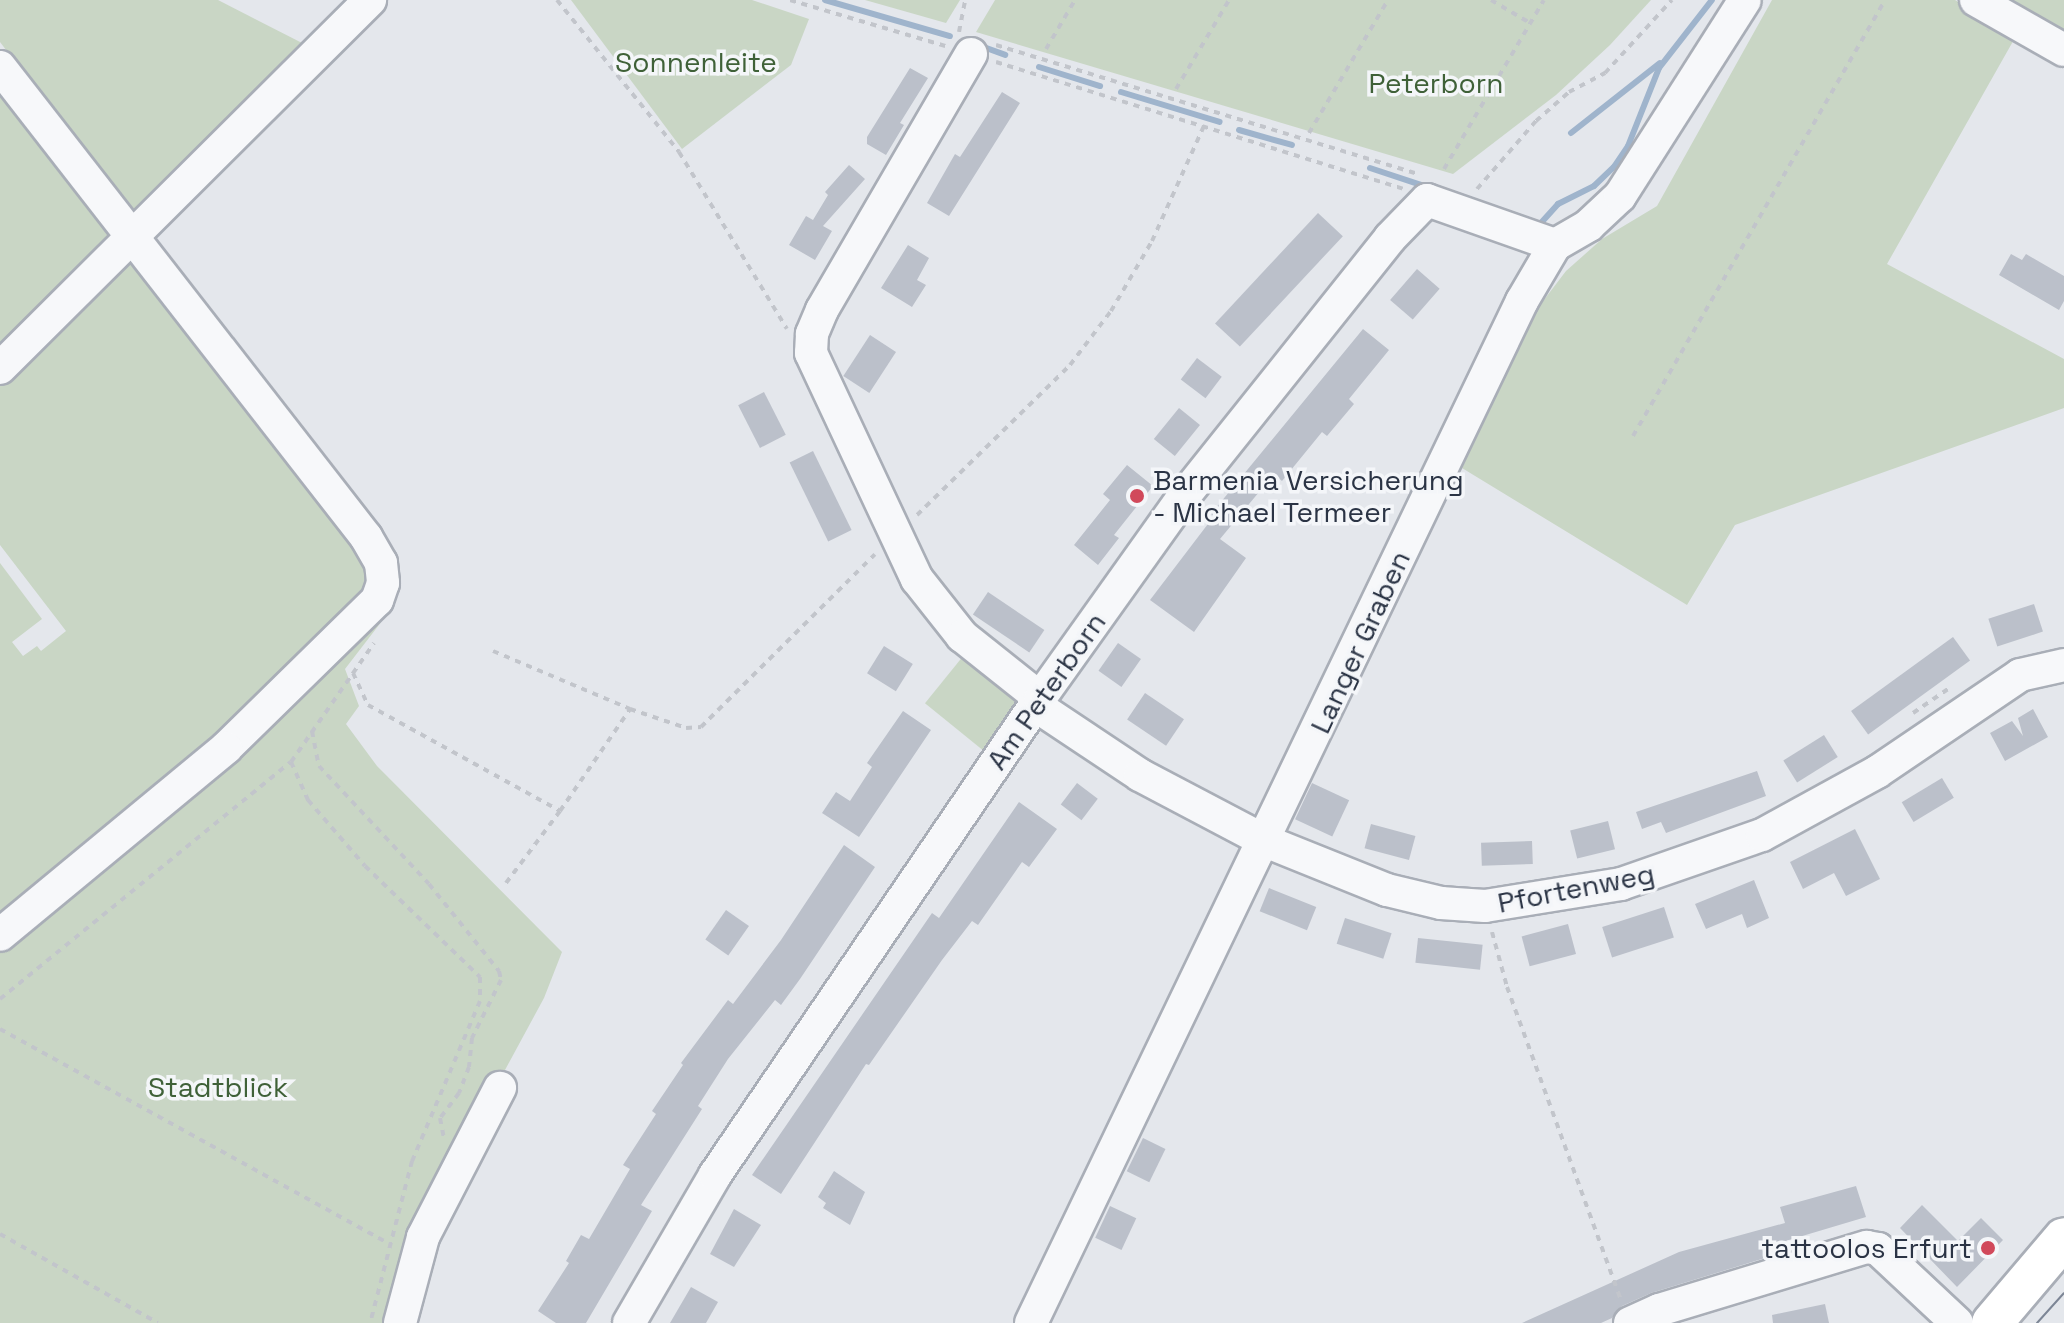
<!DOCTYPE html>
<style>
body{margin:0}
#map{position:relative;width:2064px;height:1323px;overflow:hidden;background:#e4e7ec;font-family:"Space Grotesk",sans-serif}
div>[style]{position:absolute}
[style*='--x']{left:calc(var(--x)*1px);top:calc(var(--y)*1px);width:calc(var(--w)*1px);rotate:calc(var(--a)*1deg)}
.green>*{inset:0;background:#c9d6c5;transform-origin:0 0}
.stream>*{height:6px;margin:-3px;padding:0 3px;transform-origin:3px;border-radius:3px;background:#9fb4cc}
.building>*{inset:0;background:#bbc0ca;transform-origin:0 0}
.path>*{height:4px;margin-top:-2px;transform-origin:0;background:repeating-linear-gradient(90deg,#c2c5cb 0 6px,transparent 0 12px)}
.roads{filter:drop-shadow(2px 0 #a9aeb7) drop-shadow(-2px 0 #a9aeb7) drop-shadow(0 2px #a9aeb7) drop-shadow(0 -2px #a9aeb7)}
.minor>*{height:32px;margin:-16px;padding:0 16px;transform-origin:16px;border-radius:16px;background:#f7f8fa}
.major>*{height:40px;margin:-20px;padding:0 20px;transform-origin:20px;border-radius:20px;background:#fff}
.tram>*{height:2px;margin:-1px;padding:0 1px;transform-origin:1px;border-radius:1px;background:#7d8696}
.dots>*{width:22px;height:22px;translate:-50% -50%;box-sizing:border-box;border:4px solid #f4f6f9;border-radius:50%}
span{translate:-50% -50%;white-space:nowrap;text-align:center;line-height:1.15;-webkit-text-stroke:7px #f4f6f9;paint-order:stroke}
.park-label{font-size:28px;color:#3f6138}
.poi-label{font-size:28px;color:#2b3445}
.left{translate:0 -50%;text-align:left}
.right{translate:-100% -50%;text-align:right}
.street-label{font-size:28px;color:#2b3445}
</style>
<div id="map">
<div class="green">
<div style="clip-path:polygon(0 0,218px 0,306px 45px,137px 222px,0 42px)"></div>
<div style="clip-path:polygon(571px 0,752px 0,809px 19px,791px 65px,682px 149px)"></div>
<div style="clip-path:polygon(865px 0,960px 0,946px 23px)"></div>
<div style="clip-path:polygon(995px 0,1651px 0,1610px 45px,1556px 95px,1453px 174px,976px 32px)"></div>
<div style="clip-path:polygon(1772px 0,1955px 0,2016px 36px,1887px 264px,2064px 359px,2064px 408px,1735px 525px,1687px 605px,1462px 468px,1537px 309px,1566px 271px,1602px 239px,1657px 206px)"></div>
<div style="clip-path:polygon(1994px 0,2064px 0,2064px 40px)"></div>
<div style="clip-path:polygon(0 75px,120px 230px,0 357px)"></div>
<div style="clip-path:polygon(129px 254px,352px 531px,376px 579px,305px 662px,0 926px,0 563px,42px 619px,12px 642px,23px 656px,37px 646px,41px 651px,66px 631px,0 545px,0 376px)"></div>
<div style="clip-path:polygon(391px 599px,392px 608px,345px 669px,359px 706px,346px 724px,377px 766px,562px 952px,544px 998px,415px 1236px,389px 1323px,0 1323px,0 949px)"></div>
<div style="left:964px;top:655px;width:75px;height:62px;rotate:39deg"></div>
</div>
<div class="stream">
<div style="--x:825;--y:0;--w:130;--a:16.1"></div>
<div style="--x:978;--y:45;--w:29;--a:20"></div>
<div style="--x:1039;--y:67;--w:64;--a:17.3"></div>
<div style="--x:1121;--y:92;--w:103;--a:16.9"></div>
<div style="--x:1239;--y:130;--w:55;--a:15.8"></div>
<div style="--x:1571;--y:133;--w:113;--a:-38.2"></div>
<div style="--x:1370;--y:168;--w:60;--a:18.4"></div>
<div style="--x:1537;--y:223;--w:3;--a:18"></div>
<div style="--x:1540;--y:224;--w:27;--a:-48"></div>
<div style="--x:1558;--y:204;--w:40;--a:-26.6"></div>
<div style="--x:1594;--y:186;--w:28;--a:-44"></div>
<div style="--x:1614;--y:167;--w:25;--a:-56"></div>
<div style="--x:1628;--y:146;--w:84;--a:-68.3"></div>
<div style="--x:1659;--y:68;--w:86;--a:-52.1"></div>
</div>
<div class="building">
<div style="clip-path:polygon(910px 68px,928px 78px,900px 123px,904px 125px,886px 155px,867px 144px,867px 137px)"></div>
<div style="clip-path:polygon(1002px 92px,1020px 103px,949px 216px,927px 203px,955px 154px,960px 157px)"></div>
<div style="clip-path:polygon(849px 165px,865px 179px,823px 226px,832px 231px,815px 260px,789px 245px,806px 216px,813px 220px,828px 195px,825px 192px)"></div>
<div style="left:1318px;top:213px;width:34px;height:151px;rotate:43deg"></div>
<div style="clip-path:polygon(908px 245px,929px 258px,917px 280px,926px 285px,912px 307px,881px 288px)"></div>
<div style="clip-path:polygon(2011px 254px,2022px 260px,2026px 254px,2064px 276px,2064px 301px,2059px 310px,1999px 275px)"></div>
<div style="left:1417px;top:269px;width:30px;height:41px;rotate:41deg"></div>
<div style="clip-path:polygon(1363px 329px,1389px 350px,1349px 399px,1354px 404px,1327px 436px,1322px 432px,1282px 481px,1274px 474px,1220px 539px,1246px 558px,1194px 632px,1150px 600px,1214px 516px,1211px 514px)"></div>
<div style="left:870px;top:335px;width:31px;height:49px;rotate:33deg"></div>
<div style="left:1197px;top:358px;width:31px;height:27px;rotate:37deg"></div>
<div style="left:764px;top:392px;width:48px;height:29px;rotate:63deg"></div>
<div style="left:1179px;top:408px;width:27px;height:40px;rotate:39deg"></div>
<div style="left:813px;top:451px;width:88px;height:26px;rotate:64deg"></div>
<div style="clip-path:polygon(1127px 465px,1153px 486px,1114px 535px,1119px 538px,1098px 565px,1074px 545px,1110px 500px,1103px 494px)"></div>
<div style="left:988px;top:592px;width:68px;height:27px;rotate:34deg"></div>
<div style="left:2034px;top:604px;width:29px;height:48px;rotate:72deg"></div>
<div style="left:1953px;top:637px;width:29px;height:126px;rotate:54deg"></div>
<div style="left:1118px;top:643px;width:28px;height:34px;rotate:35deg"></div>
<div style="left:884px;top:646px;width:34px;height:32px;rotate:32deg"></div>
<div style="left:1145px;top:693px;width:47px;height:32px;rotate:34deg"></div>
<div style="clip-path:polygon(2033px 709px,2048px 737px,2005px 761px,1990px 733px,2012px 721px,2023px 736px,2018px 718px)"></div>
<div style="clip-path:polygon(903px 711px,931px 730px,859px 837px,822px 813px,836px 792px,850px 801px,872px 767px,867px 763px)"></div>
<div style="left:1824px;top:735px;width:26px;height:48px;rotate:58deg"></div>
<div style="clip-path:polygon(1757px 771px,1766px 796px,1666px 833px,1661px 822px,1642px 829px,1636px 812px)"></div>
<div style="left:1942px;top:778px;width:23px;height:47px;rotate:59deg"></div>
<div style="left:1077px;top:783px;width:26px;height:27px;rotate:37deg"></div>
<div style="left:1312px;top:783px;width:41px;height:40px;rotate:25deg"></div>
<div style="clip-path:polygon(1019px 802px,1057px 829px,1029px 867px,1022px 862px,978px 925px,972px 921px,942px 960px,869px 1065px,866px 1064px,781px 1194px,752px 1175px,932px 913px,939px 918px)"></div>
<div style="left:1608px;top:821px;width:29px;height:39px;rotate:76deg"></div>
<div style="left:1371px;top:824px;width:46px;height:25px;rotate:15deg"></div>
<div style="clip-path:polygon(1855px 829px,1880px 879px,1846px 896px,1834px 873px,1803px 889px,1790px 862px)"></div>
<div style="left:1532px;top:841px;width:23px;height:51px;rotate:88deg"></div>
<div style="clip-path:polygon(844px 845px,875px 867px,800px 979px,781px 1005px,775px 1000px,728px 1059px,698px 1106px,702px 1109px,641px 1205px,652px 1211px,586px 1323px,556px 1323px,538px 1311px,569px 1263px,566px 1261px,581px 1235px,589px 1239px,630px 1169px,623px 1165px,656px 1114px,652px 1111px,683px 1065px,681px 1063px,728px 1000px,733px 1004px,781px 940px)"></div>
<div style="clip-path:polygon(1754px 880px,1769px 918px,1747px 928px,1742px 914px,1706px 929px,1695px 904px)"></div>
<div style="left:1269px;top:888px;width:51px;height:25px;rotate:22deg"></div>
<div style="left:1664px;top:907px;width:32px;height:65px;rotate:72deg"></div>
<div style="left:726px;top:910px;width:28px;height:36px;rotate:35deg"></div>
<div style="left:1345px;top:918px;width:49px;height:27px;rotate:18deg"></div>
<div style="left:1568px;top:924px;width:31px;height:48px;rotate:75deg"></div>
<div style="left:1418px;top:938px;width:65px;height:25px;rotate:6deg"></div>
<div style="left:1143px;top:1138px;width:25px;height:37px;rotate:26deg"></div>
<div style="clip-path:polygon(834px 1171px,865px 1192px,850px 1225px,823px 1208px,826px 1203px,818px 1197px)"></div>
<div style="clip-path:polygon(1856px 1186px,1866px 1217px,1762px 1248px,1765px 1258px,1651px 1293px,1622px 1306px,1612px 1318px,1601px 1323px,1522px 1323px,1679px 1252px,1785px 1223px,1780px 1207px)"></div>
<div style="clip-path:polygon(1922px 1205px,1958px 1241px,1981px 1218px,2003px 1240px,1957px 1287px,1900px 1228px)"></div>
<div style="left:1110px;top:1206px;width:29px;height:35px;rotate:25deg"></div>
<div style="clip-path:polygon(734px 1209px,761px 1225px,734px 1267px,710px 1254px)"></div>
<div style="clip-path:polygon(691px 1287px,718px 1302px,706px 1323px,670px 1323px)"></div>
<div style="clip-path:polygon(1825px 1304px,1829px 1323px,1773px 1323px,1772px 1315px)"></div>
</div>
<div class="path">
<div style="--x:557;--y:0;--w:195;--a:51.2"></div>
<div style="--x:679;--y:152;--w:207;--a:58.6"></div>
<div style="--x:790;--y:0;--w:162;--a:16.5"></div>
<div style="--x:1491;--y:0;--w:45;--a:30.5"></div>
<div style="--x:959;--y:32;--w:33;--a:-79"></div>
<div style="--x:996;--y:45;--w:443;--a:17"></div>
<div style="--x:1046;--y:49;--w:57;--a:-59.4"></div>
<div style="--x:996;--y:62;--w:426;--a:17.3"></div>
<div style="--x:1176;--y:89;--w:104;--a:-59.2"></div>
<div style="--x:1309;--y:133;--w:155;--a:-59.3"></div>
<div style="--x:1444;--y:169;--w:196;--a:-59.4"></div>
<div style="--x:1477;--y:189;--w:90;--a:-49.1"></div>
<div style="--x:1536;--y:121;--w:44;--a:-41.3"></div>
<div style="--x:1569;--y:92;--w:41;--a:-27.8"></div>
<div style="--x:1605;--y:73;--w:99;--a:-47.5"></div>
<div style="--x:1633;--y:436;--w:504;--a:-59.97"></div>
<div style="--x:917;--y:515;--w:214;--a:-44.4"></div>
<div style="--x:1070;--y:365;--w:68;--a:-52.8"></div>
<div style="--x:1111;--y:311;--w:81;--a:-59.6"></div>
<div style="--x:1152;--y:241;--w:126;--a:-65.7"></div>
<div style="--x:493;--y:651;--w:149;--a:22.9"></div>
<div style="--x:353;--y:673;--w:35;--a:65"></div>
<div style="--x:368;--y:705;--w:219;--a:28.9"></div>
<div style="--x:560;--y:811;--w:124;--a:-55.5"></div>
<div style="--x:630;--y:709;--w:59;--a:18.7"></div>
<div style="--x:686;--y:728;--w:15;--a:-4"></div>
<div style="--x:701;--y:727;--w:245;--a:-44.8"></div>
<div style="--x:1913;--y:713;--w:42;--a:-34.4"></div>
<div style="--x:312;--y:731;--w:36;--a:79"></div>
<div style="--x:319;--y:766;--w:161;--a:47"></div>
<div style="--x:429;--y:884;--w:112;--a:51.2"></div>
<div style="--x:499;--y:971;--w:9;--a:77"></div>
<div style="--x:501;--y:980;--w:65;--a:116.6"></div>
<div style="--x:472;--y:1038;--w:29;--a:96"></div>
<div style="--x:469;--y:1067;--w:28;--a:111"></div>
<div style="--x:459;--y:1093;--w:31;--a:127"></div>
<div style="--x:440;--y:1118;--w:20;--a:79"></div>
<div style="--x:291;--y:762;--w:42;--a:65.9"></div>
<div style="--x:308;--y:800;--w:87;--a:49.2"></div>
<div style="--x:365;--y:866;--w:160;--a:44"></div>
<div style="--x:480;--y:977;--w:24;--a:90"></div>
<div style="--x:480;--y:1001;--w:174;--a:113"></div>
<div style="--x:412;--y:1161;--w:167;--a:104.5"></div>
<div style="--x:506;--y:883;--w:90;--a:-53.1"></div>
<div style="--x:1492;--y:932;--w:57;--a:74.7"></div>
<div style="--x:1507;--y:987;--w:334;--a:70"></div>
<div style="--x:0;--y:999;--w:375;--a:-39.2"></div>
<div style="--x:291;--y:762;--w:145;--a:-55.1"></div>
<div style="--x:0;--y:1029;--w:444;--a:28.9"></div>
<div style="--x:0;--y:1234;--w:181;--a:29.4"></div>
</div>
<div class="roads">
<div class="minor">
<div style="--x:1976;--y:0;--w:101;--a:29.6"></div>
<div style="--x:971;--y:54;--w:296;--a:120.2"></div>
<div style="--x:822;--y:310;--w:26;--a:113"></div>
<div style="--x:812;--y:334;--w:19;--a:93"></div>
<div style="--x:811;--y:353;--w:250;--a:64.9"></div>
<div style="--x:917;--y:579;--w:73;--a:51.7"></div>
<div style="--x:962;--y:636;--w:100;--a:38.5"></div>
<div style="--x:0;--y:67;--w:596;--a:52.09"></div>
<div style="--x:366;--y:537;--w:30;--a:60"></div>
<div style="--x:381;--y:563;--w:20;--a:84"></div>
<div style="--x:383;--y:583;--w:18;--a:109"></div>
<div style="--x:377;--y:600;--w:211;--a:135.6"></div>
<div style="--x:226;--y:748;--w:293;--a:140.4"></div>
<div style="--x:0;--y:368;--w:522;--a:-44.84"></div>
<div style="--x:1035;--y:705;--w:126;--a:33.7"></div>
<div style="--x:1140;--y:775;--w:141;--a:27.8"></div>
<div style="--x:1265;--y:841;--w:131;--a:21.9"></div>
<div style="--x:1387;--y:890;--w:56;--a:13.5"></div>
<div style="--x:1441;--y:903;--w:44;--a:3.9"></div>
<div style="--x:1485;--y:906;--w:138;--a:-9.2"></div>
<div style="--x:1621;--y:884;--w:149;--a:-19.2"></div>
<div style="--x:1762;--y:835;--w:131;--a:-28.7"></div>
<div style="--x:1877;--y:772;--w:173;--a:-34.1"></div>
<div style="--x:2020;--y:675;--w:45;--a:-12.8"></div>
<div style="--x:400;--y:1323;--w:89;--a:-75"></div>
<div style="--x:423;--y:1237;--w:168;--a:-62.7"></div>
<div style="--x:629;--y:1323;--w:171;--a:-59.8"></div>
<div style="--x:715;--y:1175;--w:577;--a:-55.73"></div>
<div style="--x:1040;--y:698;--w:243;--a:-54.5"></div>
<div style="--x:1181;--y:500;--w:335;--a:-51.4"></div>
<div style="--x:1390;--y:238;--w:53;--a:-45.8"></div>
<div style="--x:1427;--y:200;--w:136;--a:19.4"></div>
<div style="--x:1031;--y:1323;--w:1134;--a:-64.34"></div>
<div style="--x:1522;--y:301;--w:65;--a:-59.5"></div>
<div style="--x:1555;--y:245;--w:39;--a:-30"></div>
<div style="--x:1589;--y:225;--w:42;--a:-43.1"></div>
<div style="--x:1620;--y:196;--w:232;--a:-57.5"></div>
<div style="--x:1630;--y:1323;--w:32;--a:-24"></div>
<div style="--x:1659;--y:1310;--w:217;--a:-16.9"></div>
<div style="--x:1867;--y:1247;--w:11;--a:10"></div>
<div style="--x:1878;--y:1249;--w:108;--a:43.1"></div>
</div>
<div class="major">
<div style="--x:1992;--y:1323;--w:111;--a:-49.7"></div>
</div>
</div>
<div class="tram">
<div style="--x:2037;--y:1323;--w:40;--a:-48"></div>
</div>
<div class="dots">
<div style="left:1137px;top:496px;background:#d1495b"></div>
<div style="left:1988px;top:1248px;background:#d1495b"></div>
</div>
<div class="park-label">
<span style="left:696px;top:62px">Sonnenleite</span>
<span style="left:1436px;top:83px">Peterborn</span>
<span style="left:218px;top:1087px">Stadtblick</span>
</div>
<div class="poi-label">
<span class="left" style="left:1153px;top:496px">Barmenia Versicherung<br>- Michael Termeer</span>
<span class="right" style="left:1972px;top:1248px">tattoolos Erfurt</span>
</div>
<div class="street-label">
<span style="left:1360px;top:642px;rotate:-65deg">Langer Graben</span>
<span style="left:1046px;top:691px;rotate:-55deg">Am Peterborn</span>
<span style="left:1576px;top:888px;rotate:-11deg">Pfortenweg</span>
</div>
</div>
